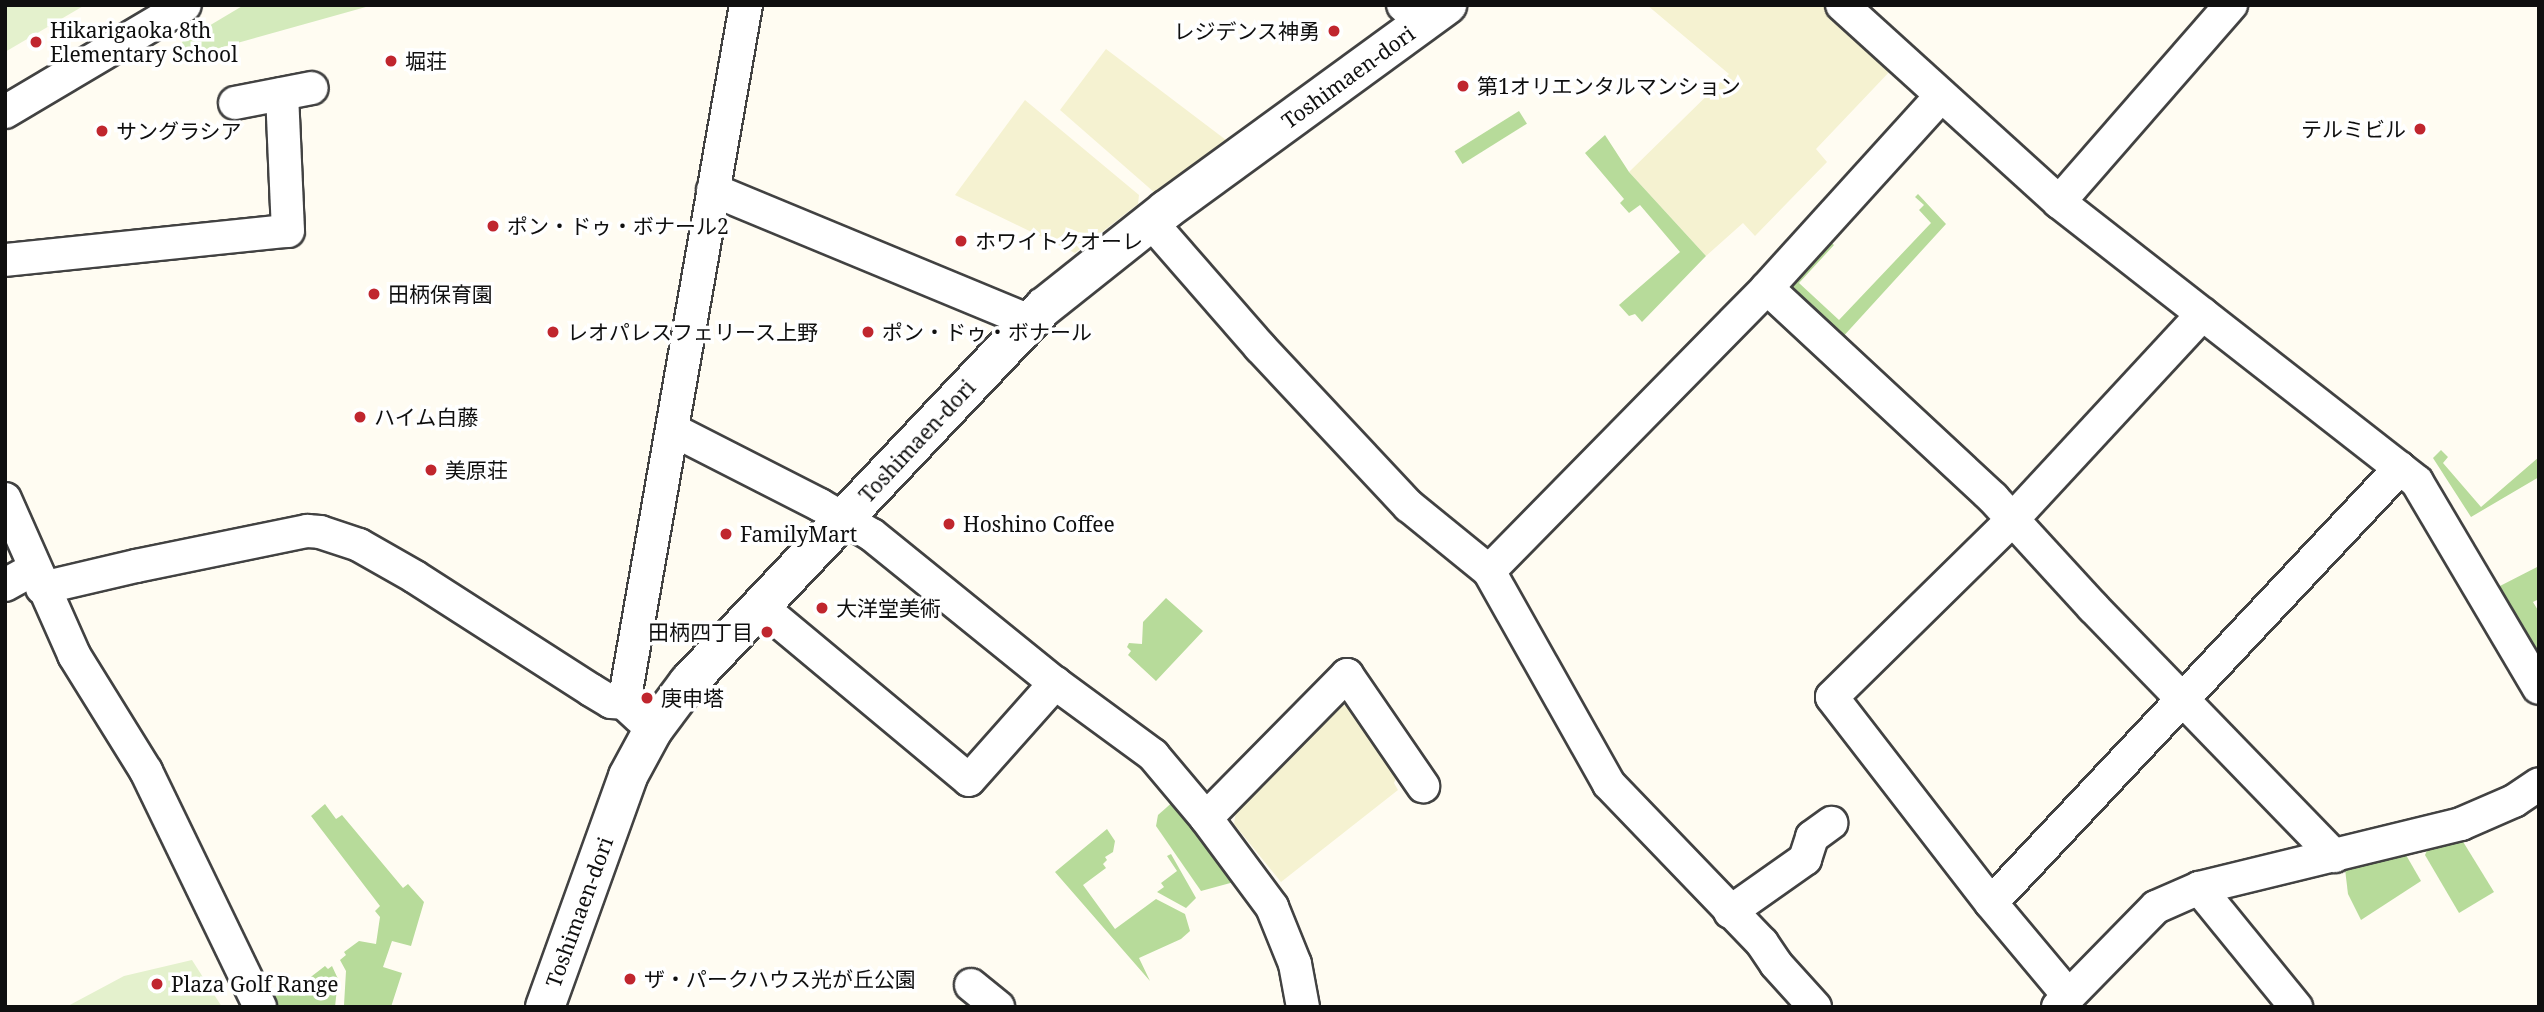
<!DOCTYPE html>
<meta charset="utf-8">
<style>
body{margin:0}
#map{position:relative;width:2544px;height:1012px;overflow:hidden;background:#fffcf2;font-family:"Noto Serif","Noto Sans JP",serif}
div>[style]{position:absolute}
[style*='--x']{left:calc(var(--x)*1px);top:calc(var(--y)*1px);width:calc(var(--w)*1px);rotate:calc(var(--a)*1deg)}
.farmland>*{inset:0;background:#f5f2d1}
.green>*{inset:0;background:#d3eabb}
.forest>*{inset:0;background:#b7db9a;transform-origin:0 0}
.pitch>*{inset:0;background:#e4f1cd}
.roads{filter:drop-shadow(2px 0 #424242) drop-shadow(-2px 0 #424242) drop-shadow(0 2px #424242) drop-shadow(0 -2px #424242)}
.minor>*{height:32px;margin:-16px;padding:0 16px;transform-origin:16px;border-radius:16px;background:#fff}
.tertiary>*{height:38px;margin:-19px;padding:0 19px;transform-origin:19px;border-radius:19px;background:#fff}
.dots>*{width:19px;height:19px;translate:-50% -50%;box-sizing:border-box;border:4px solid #fff;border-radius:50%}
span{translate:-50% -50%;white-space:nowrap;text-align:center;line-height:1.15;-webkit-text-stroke:7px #fff;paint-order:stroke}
.poi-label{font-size:21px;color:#0f0f0f}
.left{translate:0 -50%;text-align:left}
.right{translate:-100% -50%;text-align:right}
.street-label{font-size:21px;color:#0f0f0f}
.frame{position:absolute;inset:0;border:7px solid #0f0f0f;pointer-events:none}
</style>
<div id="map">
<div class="farmland">
<div style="clip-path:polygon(1647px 5px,1825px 5px,1893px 68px,1816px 149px,1827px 162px,1755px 236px,1743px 223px,1706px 256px,1629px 172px,1729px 74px)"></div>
<div style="clip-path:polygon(1106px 49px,1226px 140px,1155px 193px,1060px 110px)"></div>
<div style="clip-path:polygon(1025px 100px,1139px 195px,1138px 204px,1075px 253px,955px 195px)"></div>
<div style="clip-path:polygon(1335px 703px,1360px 710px,1400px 768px,1394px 783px,1398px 790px,1281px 882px,1234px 824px,1236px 811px)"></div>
</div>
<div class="green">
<div style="clip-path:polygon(244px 5px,373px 5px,187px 57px,182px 42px)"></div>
</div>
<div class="forest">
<div style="left:1519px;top:111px;width:15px;height:76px;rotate:58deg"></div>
<div style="clip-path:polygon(1605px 135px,1629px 172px,1706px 256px,1642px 322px,1635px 314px,1629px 316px,1619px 305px,1680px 252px,1640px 205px,1629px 213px,1620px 203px,1624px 199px,1585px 153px)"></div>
<div style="clip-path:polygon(1918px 194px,1946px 224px,1840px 340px,1783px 290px,1824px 237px,1834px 245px,1799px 283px,1839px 320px,1931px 223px,1919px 210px,1924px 205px,1915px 197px)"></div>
<div style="clip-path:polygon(2441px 450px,2448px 457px,2443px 463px,2481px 507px,2539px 457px,2539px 477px,2471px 517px,2433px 458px)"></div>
<div style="clip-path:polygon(2539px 566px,2539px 599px,2533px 602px,2539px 612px,2539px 659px,2498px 587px)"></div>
<div style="clip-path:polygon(1166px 598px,1203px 631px,1156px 681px,1128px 655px,1131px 651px,1127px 647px,1129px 643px,1142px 644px,1143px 622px)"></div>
<div style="clip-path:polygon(1175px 800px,1234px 882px,1201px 891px,1156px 826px,1158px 815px)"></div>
<div style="clip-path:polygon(325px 804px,336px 819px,342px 815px,403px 888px,408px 884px,424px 902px,411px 946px,392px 941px,383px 967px,402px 973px,391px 1007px,344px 1005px,346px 971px,340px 960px,346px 955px,344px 952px,359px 941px,376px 944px,380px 917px,375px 911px,380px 906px,311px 816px)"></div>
<div style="clip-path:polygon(1107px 829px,1115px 841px,1113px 852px,1105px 857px,1107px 860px,1103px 864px,1106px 868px,1083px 885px,1115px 929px,1156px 899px,1185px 914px,1190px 931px,1181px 939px,1139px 958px,1150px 981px,1055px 872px)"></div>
<div style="clip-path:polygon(2462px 840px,2494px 892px,2459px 913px,2425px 855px,2428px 848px)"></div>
<div style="clip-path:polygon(1171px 854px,1196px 898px,1186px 908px,1157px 892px,1164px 887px,1161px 883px,1177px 871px,1167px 856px)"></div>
<div style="clip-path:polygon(2400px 854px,2406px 855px,2421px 881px,2361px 920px,2348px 894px,2345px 869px)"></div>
<div style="clip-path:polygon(325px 966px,328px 969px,332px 966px,338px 979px,335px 1007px,278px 1007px,271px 992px,277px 987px,280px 990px,289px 982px,299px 986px)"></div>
</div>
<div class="pitch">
<div style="clip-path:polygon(5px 5px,85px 5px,5px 52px)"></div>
<div style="clip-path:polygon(192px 960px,222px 1007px,66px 1007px,124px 976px)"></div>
</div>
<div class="roads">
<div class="minor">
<div style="--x:1403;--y:5;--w:25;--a:42"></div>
<div style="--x:1842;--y:5;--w:293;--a:42.2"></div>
<div style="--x:2059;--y:202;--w:454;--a:38"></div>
<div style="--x:2417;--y:482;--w:239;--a:59.4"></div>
<div style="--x:235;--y:103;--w:78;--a:-11"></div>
<div style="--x:5;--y:112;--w:209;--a:-30.7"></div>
<div style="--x:713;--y:190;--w:343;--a:22.5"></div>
<div style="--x:2059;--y:202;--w:262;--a:-48.9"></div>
<div style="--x:1151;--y:222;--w:166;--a:48.9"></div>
<div style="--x:1260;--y:347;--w:218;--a:46.9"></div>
<div style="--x:1409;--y:506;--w:103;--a:39.1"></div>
<div style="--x:1489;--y:571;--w:244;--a:60.6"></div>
<div style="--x:1609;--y:784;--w:221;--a:46.1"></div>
<div style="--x:1762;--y:943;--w:25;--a:56"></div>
<div style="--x:1776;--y:964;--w:58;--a:47.8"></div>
<div style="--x:5;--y:260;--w:284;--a:-5.9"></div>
<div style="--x:288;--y:231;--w:137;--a:-92.5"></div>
<div style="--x:1767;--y:288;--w:309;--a:42.9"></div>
<div style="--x:1993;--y:498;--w:148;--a:47.5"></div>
<div style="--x:2093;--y:607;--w:347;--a:45.9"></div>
<div style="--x:673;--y:430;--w:165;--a:27"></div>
<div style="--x:820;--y:505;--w:60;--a:30"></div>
<div style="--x:872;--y:535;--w:235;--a:39"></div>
<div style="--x:1055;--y:683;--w:122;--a:36.3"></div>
<div style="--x:1153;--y:755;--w:82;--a:49.9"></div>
<div style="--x:1206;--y:818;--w:111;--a:53.4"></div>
<div style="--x:1272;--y:907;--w:61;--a:68"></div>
<div style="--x:1295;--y:964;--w:44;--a:79.5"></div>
<div style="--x:5;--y:499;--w:171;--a:66.1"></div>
<div style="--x:74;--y:655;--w:137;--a:58.2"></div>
<div style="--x:146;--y:771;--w:262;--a:64.2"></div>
<div style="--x:1489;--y:571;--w:397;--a:-45.5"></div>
<div style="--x:1767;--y:288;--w:259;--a:-47.8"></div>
<div style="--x:5;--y:585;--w:33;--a:-29"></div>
<div style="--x:42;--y:588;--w:97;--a:-13.2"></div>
<div style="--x:136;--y:566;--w:175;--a:-11.6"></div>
<div style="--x:307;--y:531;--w:13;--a:4"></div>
<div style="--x:320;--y:532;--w:41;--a:18.4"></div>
<div style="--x:359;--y:545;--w:64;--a:29.7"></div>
<div style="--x:415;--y:577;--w:209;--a:32.7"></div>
<div style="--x:591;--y:690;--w:23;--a:31"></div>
<div style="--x:611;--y:702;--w:13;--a:4"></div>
<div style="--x:624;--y:703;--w:21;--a:43"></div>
<div style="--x:759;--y:605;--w:273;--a:39.8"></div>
<div style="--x:969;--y:780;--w:130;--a:-48.4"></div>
<div style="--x:624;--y:703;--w:709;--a:-80.09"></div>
<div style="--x:1206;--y:818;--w:201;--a:-45.4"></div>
<div style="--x:1347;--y:675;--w:135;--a:55.6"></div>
<div style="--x:2199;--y:888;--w:154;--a:50.8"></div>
<div style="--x:1991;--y:903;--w:597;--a:-46.76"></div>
<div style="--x:1730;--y:912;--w:92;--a:-35.2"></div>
<div style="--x:1805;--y:859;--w:23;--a:-72"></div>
<div style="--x:1812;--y:837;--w:24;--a:-36"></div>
<div style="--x:971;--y:985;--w:35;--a:39"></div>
<div style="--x:2068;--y:995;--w:120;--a:-129.9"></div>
<div style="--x:1991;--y:903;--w:260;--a:-127.7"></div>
<div style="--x:1832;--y:697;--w:251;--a:-44.5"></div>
<div style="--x:2011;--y:521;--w:282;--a:-47.2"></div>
<div style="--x:2058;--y:1007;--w:140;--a:-45.6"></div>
<div style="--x:2156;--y:907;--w:47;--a:-23.8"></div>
<div style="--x:2199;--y:888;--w:270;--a:-13.7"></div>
<div style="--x:2461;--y:824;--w:58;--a:-23.5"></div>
<div style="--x:2514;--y:801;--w:30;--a:-34"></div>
</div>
<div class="tertiary">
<div style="--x:545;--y:1007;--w:245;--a:-70.2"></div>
<div style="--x:628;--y:776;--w:52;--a:-61.5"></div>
<div style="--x:653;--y:730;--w:59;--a:-53.3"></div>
<div style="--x:688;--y:683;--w:518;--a:-46.57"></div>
<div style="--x:1044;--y:307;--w:156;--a:-38.5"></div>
<div style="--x:1166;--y:210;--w:348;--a:-36.1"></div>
</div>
</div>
<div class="dots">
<div style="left:1334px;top:31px;background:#c0262e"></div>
<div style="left:36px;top:42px;background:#c0262e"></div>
<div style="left:391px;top:61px;background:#c0262e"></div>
<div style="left:1463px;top:86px;background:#c0262e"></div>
<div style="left:2420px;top:129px;background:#c0262e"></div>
<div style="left:102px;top:131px;background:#c0262e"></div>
<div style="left:493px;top:226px;background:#c0262e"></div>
<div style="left:961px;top:241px;background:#c0262e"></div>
<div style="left:374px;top:294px;background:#c0262e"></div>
<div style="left:553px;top:332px;background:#c0262e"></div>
<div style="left:868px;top:332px;background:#c0262e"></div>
<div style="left:360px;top:417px;background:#c0262e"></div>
<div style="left:431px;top:470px;background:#c0262e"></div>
<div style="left:949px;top:524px;background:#c0262e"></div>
<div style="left:726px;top:534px;background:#c0262e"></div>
<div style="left:822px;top:608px;background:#c0262e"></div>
<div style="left:767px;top:632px;background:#c0262e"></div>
<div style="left:647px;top:698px;background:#c0262e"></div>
<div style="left:630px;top:979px;background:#c0262e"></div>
<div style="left:157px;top:984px;background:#c0262e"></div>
</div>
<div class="poi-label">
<span class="left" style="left:50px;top:42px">Hikarigaoka 8th<br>Elementary School</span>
<span class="right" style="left:1320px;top:31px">レジデンス神勇</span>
<span class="left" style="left:405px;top:61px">堀荘</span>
<span class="left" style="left:1477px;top:86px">第1オリエンタルマンション</span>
<span class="right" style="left:2406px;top:129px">テルミビル</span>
<span class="left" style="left:116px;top:131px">サングラシア</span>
<span class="left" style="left:507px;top:226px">ポン・ドゥ・ボナール2</span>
<span class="left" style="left:975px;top:241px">ホワイトクオーレ</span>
<span class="left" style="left:388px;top:294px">田柄保育園</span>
<span class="left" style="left:567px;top:332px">レオパレスフェリース上野</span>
<span class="left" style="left:882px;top:332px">ポン・ドゥ・ボナール</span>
<span class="left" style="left:374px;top:417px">ハイム白藤</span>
<span class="left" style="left:445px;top:470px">美原荘</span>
<span class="left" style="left:963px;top:524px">Hoshino Coffee</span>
<span class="left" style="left:740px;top:534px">FamilyMart</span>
<span class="left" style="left:836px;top:608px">大洋堂美術</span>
<span class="right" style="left:753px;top:632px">田柄四丁目</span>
<span class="left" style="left:661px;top:698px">庚申塔</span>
<span class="left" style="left:644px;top:979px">ザ・パークハウス光が丘公園</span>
<span class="left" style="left:171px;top:984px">Plaza Golf Range</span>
</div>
<div class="street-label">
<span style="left:1348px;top:77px;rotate:-36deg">Toshimaen-dori</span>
<span style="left:917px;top:441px;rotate:-47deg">Toshimaen-dori</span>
<span style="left:579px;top:912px;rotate:-70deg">Toshimaen-dori</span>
</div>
<div class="frame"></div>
</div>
